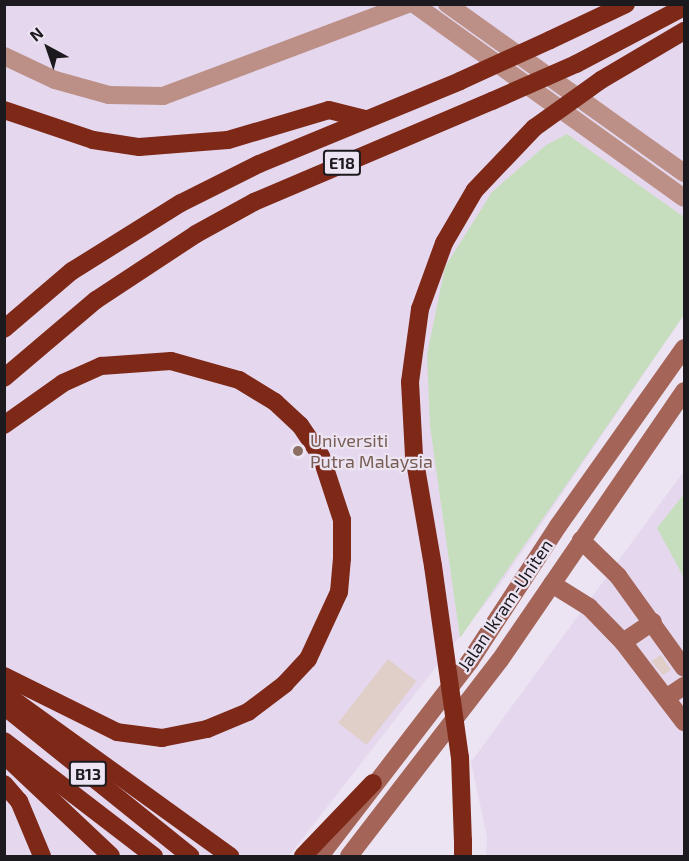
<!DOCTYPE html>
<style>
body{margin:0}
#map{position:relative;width:689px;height:861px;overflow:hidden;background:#ece4f2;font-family:"Exo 2",sans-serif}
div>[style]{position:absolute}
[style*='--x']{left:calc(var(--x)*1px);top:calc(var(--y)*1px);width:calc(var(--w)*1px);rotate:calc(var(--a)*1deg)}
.built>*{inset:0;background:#e5d8ee}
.green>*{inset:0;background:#c7debe}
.building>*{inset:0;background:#e0cfc8;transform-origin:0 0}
.street>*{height:18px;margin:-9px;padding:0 9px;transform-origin:9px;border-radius:9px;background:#bc9087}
.secondary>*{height:18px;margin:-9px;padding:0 9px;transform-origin:9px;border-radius:9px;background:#a46558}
.highway>*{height:18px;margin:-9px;padding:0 9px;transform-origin:9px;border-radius:9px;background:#7e2818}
.highway-bridge>*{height:18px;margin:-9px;padding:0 9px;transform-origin:9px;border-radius:9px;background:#7e2818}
.dots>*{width:16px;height:16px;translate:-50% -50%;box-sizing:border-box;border:3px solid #ece4f2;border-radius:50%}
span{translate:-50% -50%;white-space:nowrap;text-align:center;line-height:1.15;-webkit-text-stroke:4.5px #ece4f2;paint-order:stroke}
.shield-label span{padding:2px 4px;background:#ece4f2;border:2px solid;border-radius:4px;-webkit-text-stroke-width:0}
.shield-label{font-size:16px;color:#1d1a1f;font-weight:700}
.education-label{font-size:18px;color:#785e54}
.left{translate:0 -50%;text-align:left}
.street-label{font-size:18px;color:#1d1a1f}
.frame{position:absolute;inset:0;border:6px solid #1d1a1f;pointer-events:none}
.north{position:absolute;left:18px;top:18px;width:60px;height:60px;-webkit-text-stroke:4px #ece4f2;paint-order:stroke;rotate:320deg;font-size:16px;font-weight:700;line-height:24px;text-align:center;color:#1d1a1f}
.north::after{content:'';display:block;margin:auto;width:21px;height:27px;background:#1d1a1f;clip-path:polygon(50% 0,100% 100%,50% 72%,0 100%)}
</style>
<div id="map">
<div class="built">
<div style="clip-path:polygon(5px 5px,684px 5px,684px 315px,499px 586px,289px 856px,5px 856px)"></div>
<div style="clip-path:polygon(684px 471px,684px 856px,486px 856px,487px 837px,471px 762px)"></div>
</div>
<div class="green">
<div style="clip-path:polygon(567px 134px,684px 217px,684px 315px,460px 638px,430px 426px,427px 355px,445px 267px,492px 192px,546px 145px)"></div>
<div style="clip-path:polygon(684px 494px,684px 578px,657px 528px)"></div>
</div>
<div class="building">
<div style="clip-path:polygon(661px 655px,671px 670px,663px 675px,651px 661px)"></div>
<div style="left:388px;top:659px;width:36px;height:81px;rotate:38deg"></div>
</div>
<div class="street">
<div style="--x:414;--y:4;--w:332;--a:35.7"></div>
<div style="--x:447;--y:4;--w:291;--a:35.5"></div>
<div style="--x:4;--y:56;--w:56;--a:25.2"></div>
<div style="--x:55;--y:80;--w:56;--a:15.5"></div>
<div style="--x:109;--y:95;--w:54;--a:1.1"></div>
<div style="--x:163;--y:96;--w:262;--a:-20.6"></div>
</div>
<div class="secondary">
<div style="--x:581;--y:540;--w:52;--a:44.2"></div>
<div style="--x:618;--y:576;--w:113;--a:54.3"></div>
<div style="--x:552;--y:584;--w:44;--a:31.9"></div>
<div style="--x:589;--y:607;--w:49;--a:45.8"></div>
<div style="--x:623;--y:642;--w:101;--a:52.7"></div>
<div style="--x:623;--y:642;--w:36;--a:-34"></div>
<div style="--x:666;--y:698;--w:22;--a:-34"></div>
<div style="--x:320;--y:856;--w:246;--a:-52.4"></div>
<div style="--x:470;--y:661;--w:161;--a:-56.9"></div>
<div style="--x:558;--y:526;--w:218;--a:-54.7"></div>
<div style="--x:349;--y:856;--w:247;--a:-52.4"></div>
<div style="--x:500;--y:660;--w:326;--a:-55.6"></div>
</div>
<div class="highway">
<div style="--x:550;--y:40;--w:84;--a:-25.3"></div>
<div style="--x:576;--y:64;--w:122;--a:-27.8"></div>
<div style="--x:601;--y:80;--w:96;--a:-30.6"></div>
<div style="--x:4;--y:110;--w:94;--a:18.6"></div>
<div style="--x:93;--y:140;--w:47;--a:8.7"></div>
<div style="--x:139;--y:147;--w:89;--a:-4.5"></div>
<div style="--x:228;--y:140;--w:105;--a:-16.5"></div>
<div style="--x:329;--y:110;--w:38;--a:14"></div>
<div style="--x:4;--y:329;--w:89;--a:-40.5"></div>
<div style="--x:72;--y:271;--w:128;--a:-32"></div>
<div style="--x:181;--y:203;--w:87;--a:-26.6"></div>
<div style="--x:259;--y:164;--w:217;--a:-22.4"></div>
<div style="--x:4;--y:378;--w:121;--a:-40.3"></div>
<div style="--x:96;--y:300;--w:120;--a:-33.4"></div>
<div style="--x:196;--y:234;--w:66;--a:-28.9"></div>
<div style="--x:254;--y:202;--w:259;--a:-23"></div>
<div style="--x:4;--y:425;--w:72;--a:-35.4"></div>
<div style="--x:63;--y:383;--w:42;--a:-24.1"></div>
<div style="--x:101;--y:366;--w:70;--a:-4.1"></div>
<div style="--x:171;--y:361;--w:71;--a:15.6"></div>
<div style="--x:239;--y:380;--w:42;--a:31.4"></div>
<div style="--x:275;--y:402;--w:34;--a:43"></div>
<div style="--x:300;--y:425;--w:37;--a:56"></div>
<div style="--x:321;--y:456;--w:67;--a:71.8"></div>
<div style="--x:342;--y:520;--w:38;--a:90"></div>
<div style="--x:342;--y:558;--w:34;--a:95"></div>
<div style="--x:339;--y:592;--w:74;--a:114.8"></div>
<div style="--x:308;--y:659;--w:34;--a:133"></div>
<div style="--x:285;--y:684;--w:46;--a:142.9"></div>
<div style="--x:248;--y:712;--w:44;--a:157.5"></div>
<div style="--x:207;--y:729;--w:46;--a:168.7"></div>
<div style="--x:162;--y:738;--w:45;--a:-172.4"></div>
<div style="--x:117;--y:732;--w:126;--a:-153.6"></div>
<div style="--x:433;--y:566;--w:112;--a:-99.8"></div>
<div style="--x:414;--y:456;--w:74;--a:-93.1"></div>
<div style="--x:410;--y:382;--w:74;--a:-82.2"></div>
<div style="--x:420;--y:309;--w:70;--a:-70"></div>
<div style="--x:444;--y:243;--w:61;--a:-59.7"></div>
<div style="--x:475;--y:190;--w:86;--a:-46.4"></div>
<div style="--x:4;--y:693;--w:279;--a:35.8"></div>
<div style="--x:5;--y:707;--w:238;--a:38.8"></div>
<div style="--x:4;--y:741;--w:189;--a:37.5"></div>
<div style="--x:4;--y:755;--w:147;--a:43.3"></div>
<div style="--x:4;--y:784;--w:23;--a:49"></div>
<div style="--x:19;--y:801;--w:60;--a:67.3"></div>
<div style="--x:303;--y:856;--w:101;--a:-46.2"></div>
<div style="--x:463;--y:856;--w:15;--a:-90"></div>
</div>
<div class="highway-bridge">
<div style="--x:460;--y:81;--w:99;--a:-24.5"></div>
<div style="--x:492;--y:101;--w:92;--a:-23.8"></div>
<div style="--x:534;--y:128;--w:82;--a:-35.6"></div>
<div style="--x:433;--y:566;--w:193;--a:82"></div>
<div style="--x:460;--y:757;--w:84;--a:88"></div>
</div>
<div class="dots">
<div style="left:298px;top:451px;background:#8d6e63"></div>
</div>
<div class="shield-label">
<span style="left:342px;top:163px">E18</span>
<span style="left:88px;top:774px">B13</span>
</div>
<div class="education-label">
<span class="left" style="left:310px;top:451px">Universiti<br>Putra Malaysia</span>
</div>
<div class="street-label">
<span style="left:505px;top:605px;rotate:-56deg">Jalan Ikram-Uniten</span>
</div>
<div class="frame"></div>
<div class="north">N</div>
</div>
